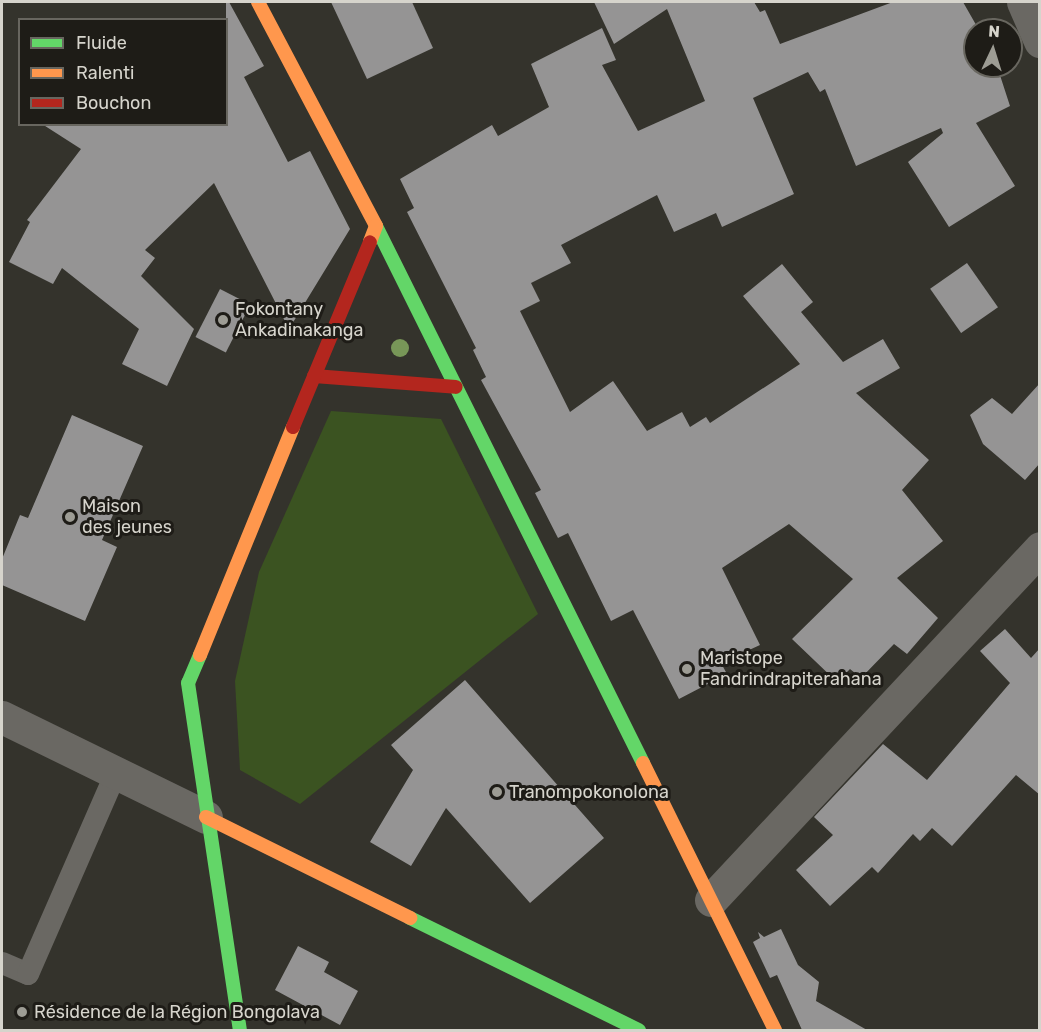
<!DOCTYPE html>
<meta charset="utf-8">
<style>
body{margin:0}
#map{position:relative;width:1041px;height:1032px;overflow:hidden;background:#34332c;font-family:Rubik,sans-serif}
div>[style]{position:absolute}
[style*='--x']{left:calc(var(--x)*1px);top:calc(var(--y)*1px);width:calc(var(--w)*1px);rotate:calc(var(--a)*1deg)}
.green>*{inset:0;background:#3b5321}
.building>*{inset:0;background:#959494;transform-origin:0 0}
.lane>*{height:22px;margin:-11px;padding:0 11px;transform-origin:11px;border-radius:11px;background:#6a6863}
.street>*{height:33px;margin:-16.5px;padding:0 16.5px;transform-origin:16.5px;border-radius:16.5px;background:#6a6863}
.fast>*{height:14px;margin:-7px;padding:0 7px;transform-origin:7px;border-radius:7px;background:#63d668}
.slow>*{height:14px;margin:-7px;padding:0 7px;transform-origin:7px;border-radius:7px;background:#ff974d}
.jam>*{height:14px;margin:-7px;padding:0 7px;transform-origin:7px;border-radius:7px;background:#b3261e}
.trees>*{width:18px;height:18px;margin:-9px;border-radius:50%;background:#789758}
.dots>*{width:16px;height:16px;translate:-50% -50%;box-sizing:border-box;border:3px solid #1e1c17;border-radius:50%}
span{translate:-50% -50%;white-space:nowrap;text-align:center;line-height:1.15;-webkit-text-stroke:6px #1e1c17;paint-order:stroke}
.poi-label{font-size:18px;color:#d6d4cc}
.left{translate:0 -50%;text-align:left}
.frame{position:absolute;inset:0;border:3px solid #d6d4cc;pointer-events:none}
.legend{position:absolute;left:18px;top:18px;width:210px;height:108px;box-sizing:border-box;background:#1e1c17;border:2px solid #68665f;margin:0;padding:8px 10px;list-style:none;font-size:18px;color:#d6d4cc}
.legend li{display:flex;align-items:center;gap:12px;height:30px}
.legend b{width:30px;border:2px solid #68665f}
.north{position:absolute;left:963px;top:18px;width:60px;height:60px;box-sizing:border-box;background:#1e1c17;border:2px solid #68665f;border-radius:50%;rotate:4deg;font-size:16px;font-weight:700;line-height:24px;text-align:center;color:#d6d4cc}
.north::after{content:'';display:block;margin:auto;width:21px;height:27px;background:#9d9c94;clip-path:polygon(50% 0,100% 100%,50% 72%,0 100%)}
</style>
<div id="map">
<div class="green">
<div style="clip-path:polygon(331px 411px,441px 419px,538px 614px,300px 804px,240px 770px,235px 681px,259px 572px)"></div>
</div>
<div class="building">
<div style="clip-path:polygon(226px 2px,229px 2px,264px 66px,244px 77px,288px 162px,310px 151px,350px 229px,289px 329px,214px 183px,145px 250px,155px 258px,141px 276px,194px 329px,167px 386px,122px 364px,139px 329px,62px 268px,53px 284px,9px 262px,30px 222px,27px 220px,81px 149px,42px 124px,226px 124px)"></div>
<div style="clip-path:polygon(331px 2px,412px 2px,433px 48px,367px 79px)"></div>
<div style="clip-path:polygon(594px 2px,754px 2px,760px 12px,765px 10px,780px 44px,893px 2px,963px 2px,979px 30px,975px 30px,975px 66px,997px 66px,1010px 106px,976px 123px,1015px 186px,949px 227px,908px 162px,943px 133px,941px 128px,856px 166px,825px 89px,820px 92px,808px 72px,753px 98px,794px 194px,722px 227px,716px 213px,674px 232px,657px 195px,561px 245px,571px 263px,531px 283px,540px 301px,520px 311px,570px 412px,613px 381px,647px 431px,682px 412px,690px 427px,706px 417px,710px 423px,800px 364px,743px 296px,782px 264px,813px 302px,801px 312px,843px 362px,883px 339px,900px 368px,856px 393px,929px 460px,902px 490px,943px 541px,897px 578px,938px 618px,907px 654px,894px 644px,861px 678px,850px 669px,837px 682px,792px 639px,853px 579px,789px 524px,722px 568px,760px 645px,721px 663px,727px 674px,679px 699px,633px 610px,611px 621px,568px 533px,558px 538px,535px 493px,541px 490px,481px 380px,486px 377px,473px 350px,476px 348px,407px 212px,414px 208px,400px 179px,492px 125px,498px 136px,549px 107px,531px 64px,602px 28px,616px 60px,602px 65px,638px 131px,705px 101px,667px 9px,614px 44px)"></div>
<div style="left:967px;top:263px;width:54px;height:45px;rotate:55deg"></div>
<div style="left:220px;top:289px;width:34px;height:54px;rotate:27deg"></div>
<div style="clip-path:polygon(1040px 383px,1040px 463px,1025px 480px,983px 444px,970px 415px,992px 398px,1012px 414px)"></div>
<div style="clip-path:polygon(72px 415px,143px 446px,102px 540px,117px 547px,85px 621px,2px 585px,2px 559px,20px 515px,28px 518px)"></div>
<div style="clip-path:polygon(1005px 629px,1031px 658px,1040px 648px,1040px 795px,1016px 775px,952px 846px,932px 828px,920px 841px,913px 834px,878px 873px,872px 867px,830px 906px,796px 870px,833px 835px,814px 817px,883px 744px,927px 780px,1010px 683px,980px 651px)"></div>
<div style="clip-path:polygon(465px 680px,604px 838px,530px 903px,446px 808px,411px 866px,370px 842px,413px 770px,391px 745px)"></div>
<div style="clip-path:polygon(781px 929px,798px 965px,819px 982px,816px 1001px,867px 1030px,802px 1030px,777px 975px,770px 978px,753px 942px,760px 938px,758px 932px,764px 937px)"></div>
<div style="clip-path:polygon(298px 946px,329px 962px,324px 972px,358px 991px,340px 1025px,275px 990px)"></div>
</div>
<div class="lane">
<div style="--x:2;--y:963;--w:28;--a:23"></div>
<div style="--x:28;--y:974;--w:219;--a:-66.4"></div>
</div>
<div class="street">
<div style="--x:1023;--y:2;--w:43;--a:66.4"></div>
<div style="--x:2;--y:717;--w:227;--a:26.1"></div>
<div style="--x:711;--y:900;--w:482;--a:-46.9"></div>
</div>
<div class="fast">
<div style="--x:376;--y:226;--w:600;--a:63.56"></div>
<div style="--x:200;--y:655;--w:30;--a:113"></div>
<div style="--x:188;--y:683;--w:351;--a:81.5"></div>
<div style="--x:410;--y:918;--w:255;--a:26.1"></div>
</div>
<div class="slow">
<div style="--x:258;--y:2;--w:253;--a:62.2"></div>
<div style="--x:376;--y:226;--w:17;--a:111"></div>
<div style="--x:200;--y:655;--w:246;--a:-67.8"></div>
<div style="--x:643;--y:763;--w:298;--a:63.7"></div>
<div style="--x:206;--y:817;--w:228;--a:26.3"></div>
</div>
<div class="jam">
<div style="--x:314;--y:376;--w:142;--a:4.4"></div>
<div style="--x:293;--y:427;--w:200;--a:-67.4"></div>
</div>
<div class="trees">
<div style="left:400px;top:348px"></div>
</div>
<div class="dots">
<div style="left:223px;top:320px;background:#9d9c94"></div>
<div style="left:70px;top:517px;background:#9d9c94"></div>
<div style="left:687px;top:669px;background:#9d9c94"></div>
<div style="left:497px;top:792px;background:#9d9c94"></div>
<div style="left:22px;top:1012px;background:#9d9c94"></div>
</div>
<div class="poi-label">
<span class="left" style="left:235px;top:320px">Fokontany<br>Ankadinakanga</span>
<span class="left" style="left:82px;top:517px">Maison<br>des jeunes</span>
<span class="left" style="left:700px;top:669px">Maristope<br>Fandrindrapiterahana</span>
<span class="left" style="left:509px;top:792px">Tranompokonolona</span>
<span class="left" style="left:34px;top:1012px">Résidence de la Région Bongolava</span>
</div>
<div class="frame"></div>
<ul class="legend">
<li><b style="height:8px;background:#63d668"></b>Fluide</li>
<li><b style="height:8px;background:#ff974d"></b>Ralenti</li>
<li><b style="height:8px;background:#b3261e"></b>Bouchon</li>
</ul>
<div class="north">N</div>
</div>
